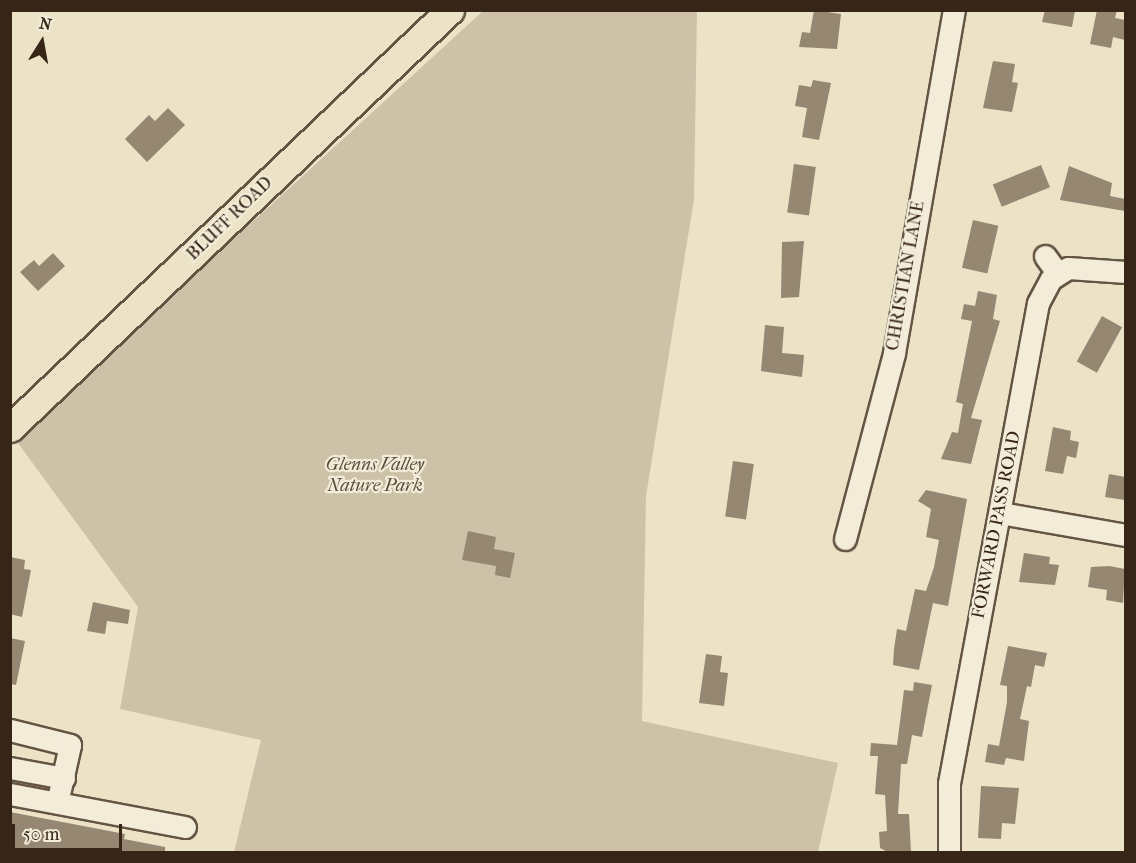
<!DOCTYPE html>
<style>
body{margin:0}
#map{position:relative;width:1136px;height:863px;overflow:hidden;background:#ece2c5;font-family:"IM FELL French Canon",serif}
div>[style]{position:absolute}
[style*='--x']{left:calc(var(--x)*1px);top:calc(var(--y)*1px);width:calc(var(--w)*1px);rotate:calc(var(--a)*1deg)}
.green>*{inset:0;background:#cdc2a8}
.building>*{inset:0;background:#958772;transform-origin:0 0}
.roads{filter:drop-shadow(2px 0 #645443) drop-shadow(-2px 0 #645443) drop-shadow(0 2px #645443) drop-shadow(0 -2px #645443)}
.minor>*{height:21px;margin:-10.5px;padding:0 10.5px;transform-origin:10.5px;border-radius:10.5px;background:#f3ecd9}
.major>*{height:27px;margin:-13.5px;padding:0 13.5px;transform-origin:13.5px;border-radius:13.5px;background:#ece2c5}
span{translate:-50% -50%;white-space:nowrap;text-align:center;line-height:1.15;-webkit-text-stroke:4.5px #f3ecd9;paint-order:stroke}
.street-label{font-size:18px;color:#372518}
.park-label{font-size:18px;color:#5c4c3c;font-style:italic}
.frame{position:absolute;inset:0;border:12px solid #372518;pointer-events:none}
.north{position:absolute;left:12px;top:12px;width:60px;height:60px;-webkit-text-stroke:4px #f3ecd9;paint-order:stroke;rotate:11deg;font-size:16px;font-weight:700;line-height:24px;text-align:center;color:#372518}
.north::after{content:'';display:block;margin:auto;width:21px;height:27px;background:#372518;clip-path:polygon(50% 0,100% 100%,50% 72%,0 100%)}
.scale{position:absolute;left:12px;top:824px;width:110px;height:27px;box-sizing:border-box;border:3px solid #372518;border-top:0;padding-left:8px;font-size:18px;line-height:21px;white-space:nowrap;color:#372518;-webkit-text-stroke:4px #f3ecd9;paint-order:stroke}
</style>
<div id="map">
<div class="green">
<div style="clip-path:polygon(483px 11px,697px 11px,694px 199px,646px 496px,642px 721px,838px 763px,818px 852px,234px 852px,261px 740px,120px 709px,138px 607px,15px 439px)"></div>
</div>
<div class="building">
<div style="clip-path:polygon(814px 10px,841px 14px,837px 49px,799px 47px,802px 32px,810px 33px)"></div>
<div style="clip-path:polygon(1045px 10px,1075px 10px,1072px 27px,1042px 22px)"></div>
<div style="clip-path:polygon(1097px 10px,1117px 10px,1115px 18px,1125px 20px,1125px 40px,1113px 37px,1111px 48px,1090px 44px)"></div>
<div style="clip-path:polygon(993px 61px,1015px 64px,1012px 82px,1018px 83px,1012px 112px,983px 108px)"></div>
<div style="clip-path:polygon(813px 80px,831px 83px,819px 140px,802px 137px,807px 108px,795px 106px,799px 85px,811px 87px)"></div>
<div style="clip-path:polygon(168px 108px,185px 125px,147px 162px,125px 139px,149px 115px,155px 121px)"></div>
<div style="left:794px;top:164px;width:22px;height:49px;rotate:8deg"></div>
<div style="left:1041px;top:165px;width:24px;height:52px;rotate:68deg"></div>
<div style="clip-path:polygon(1069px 166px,1112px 183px,1110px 196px,1125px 199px,1125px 211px,1060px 200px)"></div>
<div style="left:973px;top:220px;width:26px;height:49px;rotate:13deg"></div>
<div style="clip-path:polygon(804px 241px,799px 297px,781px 298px,782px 242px)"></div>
<div style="clip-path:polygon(53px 253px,65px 266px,38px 291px,20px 272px,34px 260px,39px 266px)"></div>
<div style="clip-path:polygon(978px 291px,997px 295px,993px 319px,1000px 321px,971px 418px,982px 420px,971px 464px,941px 459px,952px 432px,958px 433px,963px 404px,956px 402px,972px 321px,961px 319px,964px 304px,975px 306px)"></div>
<div style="left:1102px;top:316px;width:23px;height:52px;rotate:29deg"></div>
<div style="clip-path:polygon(765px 325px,784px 327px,782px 353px,804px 355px,802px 377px,761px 371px)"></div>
<div style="clip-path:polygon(1053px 427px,1071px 431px,1070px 440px,1079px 442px,1076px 458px,1067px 456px,1063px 474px,1045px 471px)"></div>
<div style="left:733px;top:461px;width:21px;height:56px;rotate:8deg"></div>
<div style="clip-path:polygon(1109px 474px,1125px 477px,1125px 500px,1105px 497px)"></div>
<div style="clip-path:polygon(926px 490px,967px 499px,948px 606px,933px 603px,919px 670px,893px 665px,894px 649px,897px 629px,906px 631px,915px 589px,926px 591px,934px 567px,939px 540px,926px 537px,931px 509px,918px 501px)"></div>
<div style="clip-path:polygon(468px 531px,496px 537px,494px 549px,515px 553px,510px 578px,495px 575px,496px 566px,462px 560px)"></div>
<div style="clip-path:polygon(1024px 553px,1050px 557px,1049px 564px,1059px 565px,1055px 585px,1019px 582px)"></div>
<div style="clip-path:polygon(10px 557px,25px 560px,24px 569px,31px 570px,22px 617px,10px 614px)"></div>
<div style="clip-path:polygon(1109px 566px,1125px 569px,1123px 603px,1106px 600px,1107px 590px,1088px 587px,1091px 567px)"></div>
<div style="clip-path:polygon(93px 602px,130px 610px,128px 624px,107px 621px,105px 634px,87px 631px)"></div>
<div style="clip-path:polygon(10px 638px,25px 641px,16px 685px,10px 684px)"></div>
<div style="clip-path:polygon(1008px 646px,1047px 653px,1044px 667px,1035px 665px,1031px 687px,1027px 686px,1020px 719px,1029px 721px,1024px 761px,1006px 758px,1004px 765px,985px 762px,988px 744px,999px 746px,1007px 702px,1007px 686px,1000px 685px)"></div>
<div style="clip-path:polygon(706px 654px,722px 656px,720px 672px,728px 673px,724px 706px,699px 703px)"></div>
<div style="clip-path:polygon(914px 682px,932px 685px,922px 737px,912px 735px,907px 764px,901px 764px,898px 814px,909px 814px,911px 852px,888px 852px,880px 848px,879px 832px,887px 831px,885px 795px,875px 794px,878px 756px,870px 756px,871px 743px,897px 745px,904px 690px,913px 691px)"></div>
<div style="clip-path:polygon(981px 786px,1019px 788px,1015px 824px,1002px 823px,1001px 839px,978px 838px)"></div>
<div style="clip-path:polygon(10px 812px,125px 834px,124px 839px,165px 847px,165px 852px,10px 852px)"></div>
</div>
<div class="roads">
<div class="minor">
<div style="--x:1045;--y:256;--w:22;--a:54"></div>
<div style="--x:1000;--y:513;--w:128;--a:9.9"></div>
<div style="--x:845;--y:539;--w:192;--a:-75.2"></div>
<div style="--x:894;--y:353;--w:348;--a:-80.1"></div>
<div style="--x:10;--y:730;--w:62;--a:14"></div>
<div style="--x:70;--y:745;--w:59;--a:102.6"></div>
<div style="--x:10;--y:768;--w:55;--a:10.5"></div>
<div style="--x:10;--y:794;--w:178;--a:10.7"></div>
<div style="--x:949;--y:852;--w:69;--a:-90"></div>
<div style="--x:949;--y:783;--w:488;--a:-79.5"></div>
<div style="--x:1038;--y:303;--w:27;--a:-62"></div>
<div style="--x:1051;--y:279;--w:20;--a:-33"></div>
<div style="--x:1068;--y:268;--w:58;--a:3.9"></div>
</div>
<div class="major">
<div style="--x:10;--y:428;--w:607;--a:-43.53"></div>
</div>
</div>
<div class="street-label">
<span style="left:230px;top:219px;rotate:-44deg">BLUFF ROAD</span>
<span style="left:906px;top:276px;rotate:-80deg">CHRISTIAN LANE</span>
<span style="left:997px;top:525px;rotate:-79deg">FORWARD PASS ROAD</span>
</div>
<div class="park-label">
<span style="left:375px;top:476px">Glenns Valley<br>Nature Park</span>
</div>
<div class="frame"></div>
<div class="north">N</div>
<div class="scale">50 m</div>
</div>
